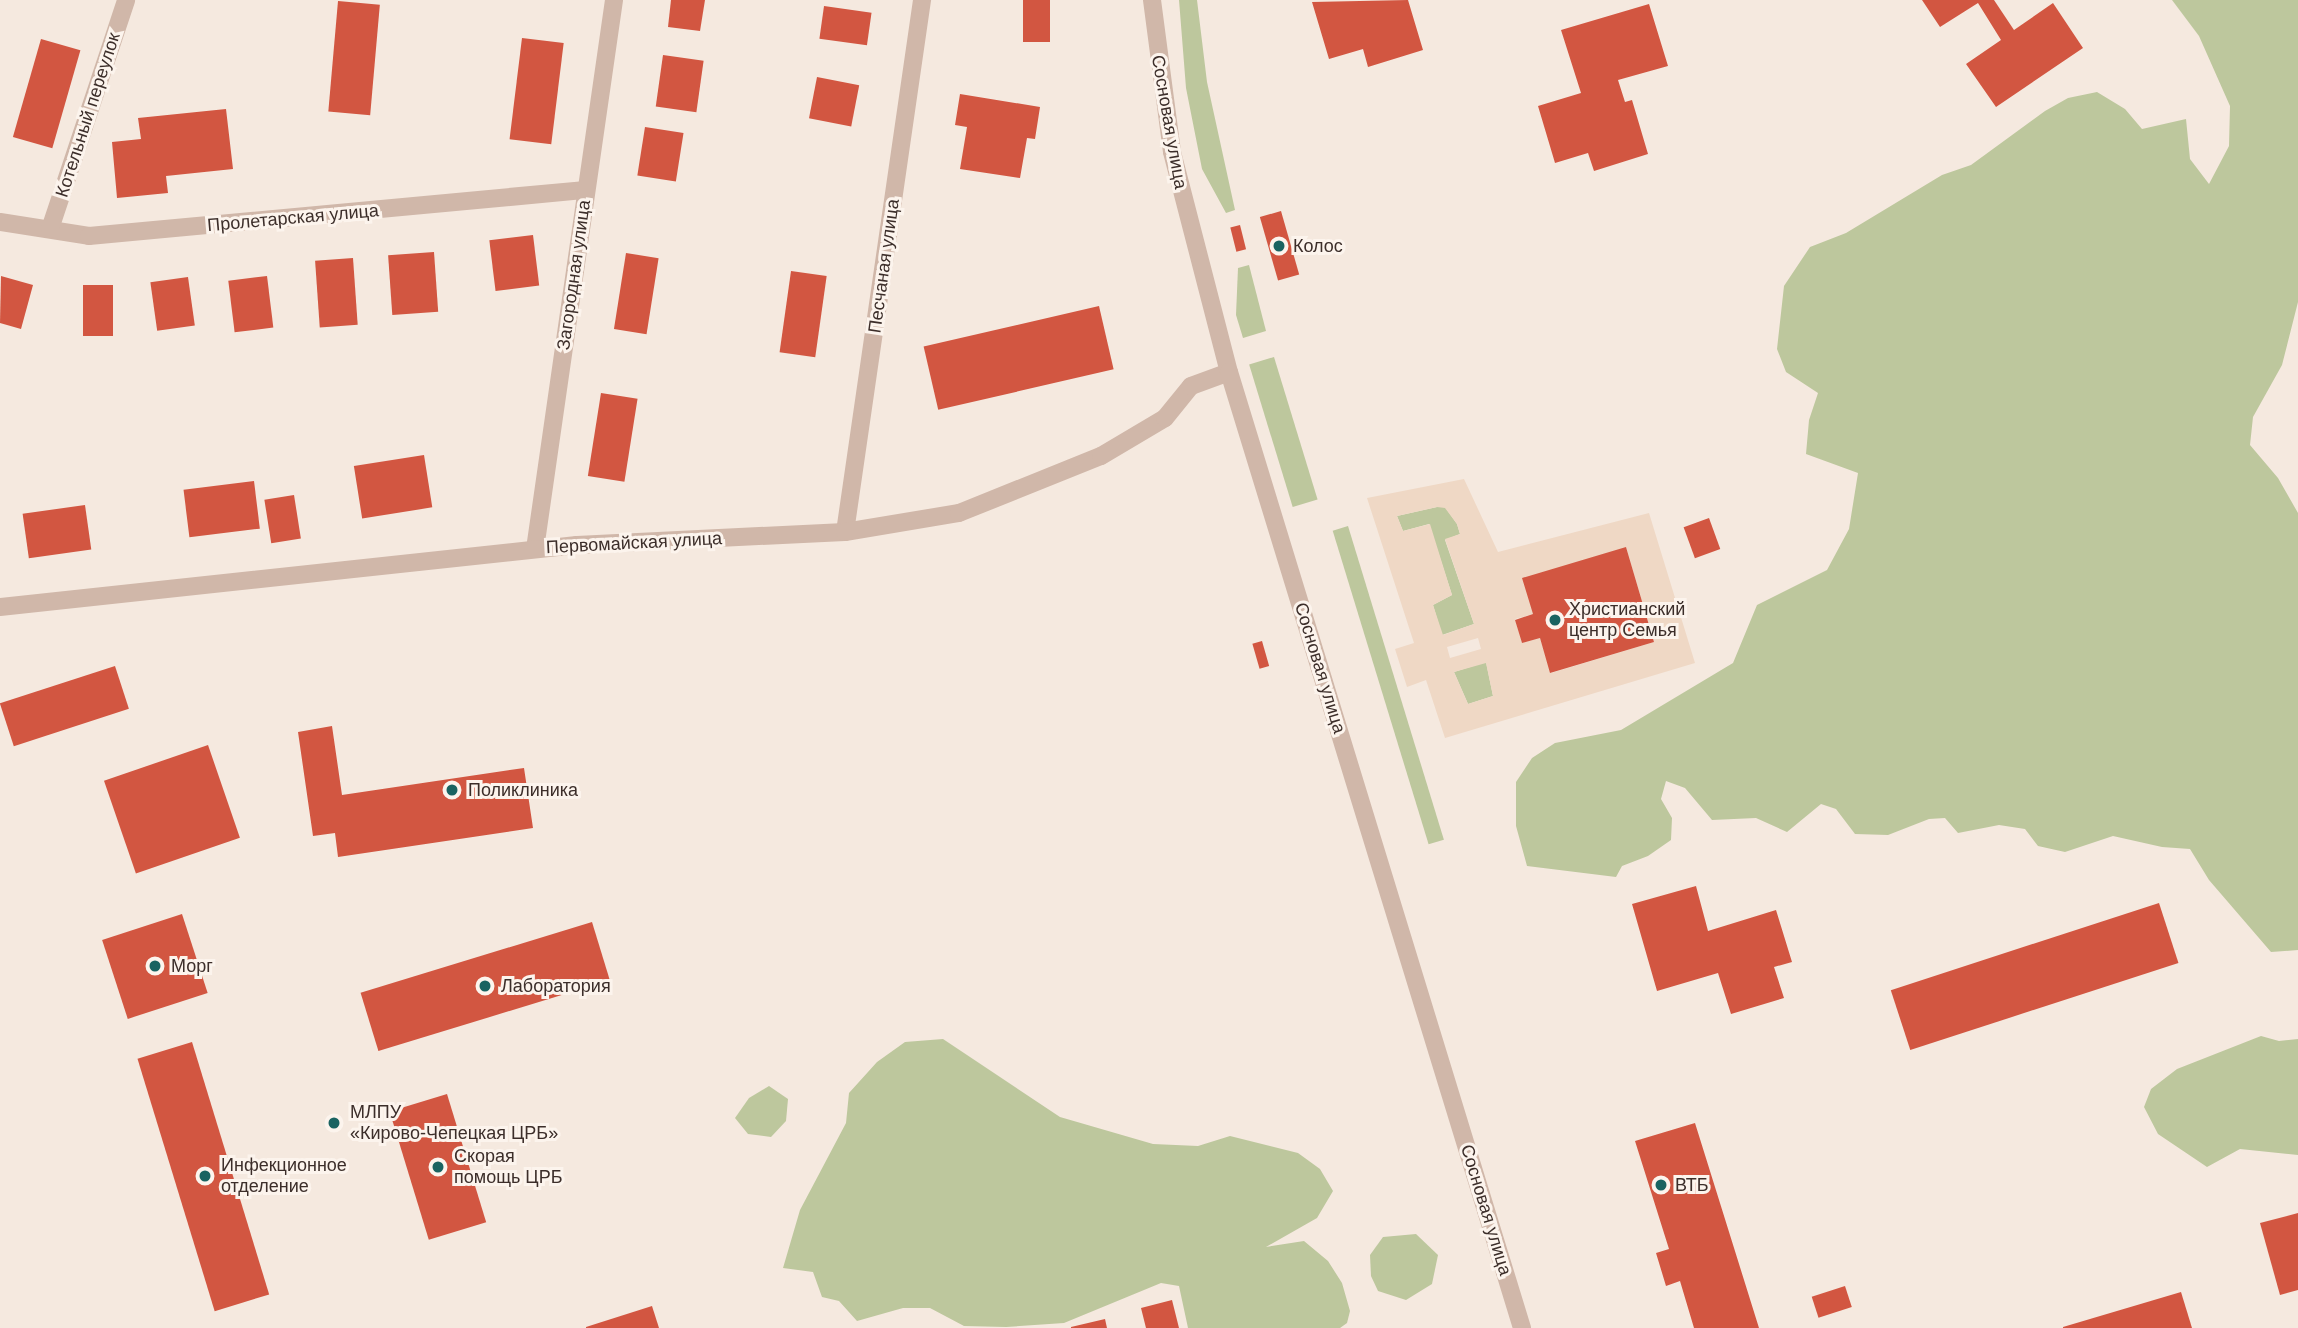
<!DOCTYPE html>
<meta charset="utf-8">
<style>
body{margin:0}
#map{position:relative;width:2298px;height:1328px;overflow:hidden;background:#f5e9df;font-family:Helvetica,sans-serif}
div>[style]{position:absolute}
[style*='--x']{left:calc(var(--x)*1px);top:calc(var(--y)*1px);width:calc(var(--w)*1px);rotate:calc(var(--a)*1deg)}
.green>*{inset:0;background:#bdc79d;transform-origin:0 0}
.plaza>*{inset:0;background:#efd8c5}
.building>*{inset:0;background:#d25641;transform-origin:0 0}
.minor>*{height:18px;margin:-9px;padding:0 9px;transform-origin:9px;border-radius:9px;background:#d0b7a9}
.tertiary>*{height:18px;margin:-9px;padding:0 9px;transform-origin:9px;border-radius:9px;background:#d0b7a9}
.dots>*{width:19px;height:19px;translate:-50% -50%;box-sizing:border-box;border:4px solid #fcf4ed;border-radius:50%}
span{translate:-50% -50%;white-space:nowrap;text-align:center;line-height:1.15;-webkit-text-stroke:6px #fcf4ed;paint-order:stroke}
.street-label{font-size:18px;color:#3c2e2a}
.poi-label{font-size:18px;color:#3c2e2a}
.left{translate:0 -50%;text-align:left}
</style>
<div id="map">
<div class="green">
<div style="clip-path:polygon(1179px 0,1197px 0,1207px 82px,1235px 210px,1226px 213px,1202px 169px,1186px 88px)"></div>
<div style="clip-path:polygon(2172px 0,2298px 0,2298px 302px,2282px 365px,2253px 417px,2250px 445px,2278px 478px,2298px 513px,2298px 950px,2271px 952px,2209px 880px,2190px 849px,2162px 847px,2113px 836px,2065px 852px,2038px 846px,2025px 829px,1999px 825px,1958px 833px,1945px 818px,1929px 819px,1888px 835px,1855px 834px,1836px 809px,1821px 804px,1787px 832px,1756px 818px,1712px 820px,1685px 788px,1666px 781px,1661px 799px,1672px 818px,1671px 840px,1648px 856px,1622px 866px,1616px 877px,1527px 866px,1516px 826px,1516px 782px,1532px 758px,1555px 743px,1621px 730px,1733px 663px,1757px 605px,1827px 570px,1849px 529px,1858px 473px,1806px 454px,1809px 420px,1818px 393px,1786px 372px,1777px 349px,1784px 286px,1810px 247px,1846px 233px,1942px 175px,1971px 165px,2045px 111px,2068px 98px,2097px 92px,2125px 109px,2142px 129px,2186px 119px,2190px 159px,2209px 184px,2229px 146px,2230px 106px,2199px 36px)"></div>
<div style="clip-path:polygon(1249px 265px,1266px 331px,1243px 338px,1236px 315px,1238px 268px)"></div>
<div style="left:1274px;top:357px;width:149px;height:26px;rotate:73deg"></div>
<div style="clip-path:polygon(1437px 507px,1445px 507px,1457px 524px,1460px 534px,1445px 540px,1474px 624px,1442px 635px,1433px 605px,1452px 595px,1429px 524px,1403px 531px,1397px 516px)"></div>
<div style="left:1348px;top:526px;width:328px;height:16px;rotate:73deg"></div>
<div style="clip-path:polygon(1486px 662px,1493px 696px,1468px 704px,1454px 672px)"></div>
<div style="clip-path:polygon(2261px 1036px,2279px 1041px,2298px 1039px,2298px 1155px,2240px 1149px,2207px 1167px,2158px 1134px,2144px 1107px,2151px 1089px,2177px 1069px)"></div>
<div style="clip-path:polygon(943px 1039px,1060px 1117px,1153px 1144px,1198px 1146px,1230px 1136px,1298px 1153px,1320px 1169px,1333px 1191px,1317px 1218px,1266px 1247px,1304px 1241px,1328px 1261px,1342px 1283px,1350px 1311px,1347px 1323px,1340px 1328px,1188px 1328px,1179px 1286px,1161px 1283px,1064px 1323px,1006px 1327px,964px 1326px,930px 1308px,903px 1308px,857px 1321px,839px 1301px,822px 1297px,813px 1272px,783px 1268px,800px 1210px,846px 1123px,849px 1093px,877px 1062px,905px 1042px)"></div>
<div style="clip-path:polygon(769px 1086px,788px 1099px,786px 1121px,771px 1137px,748px 1134px,735px 1118px,749px 1098px)"></div>
<div style="clip-path:polygon(1416px 1234px,1438px 1255px,1432px 1284px,1406px 1300px,1378px 1291px,1371px 1276px,1370px 1255px,1383px 1237px)"></div>
</div>
<div class="plaza">
<div style="clip-path:polygon(evenodd,1464px 479px,1498px 552px,1649px 513px,1695px 663px,1445px 738px,1426px 680px,1407px 687px,1395px 649px,1414px 643px,1367px 498px,1464px 479px,1437px 507px,1445px 508px,1457px 524px,1460px 534px,1445px 539px,1474px 624px,1443px 635px,1433px 605px,1452px 595px,1430px 524px,1403px 531px,1397px 516px,1437px 507px,1464px 479px,1626px 547px,1654px 642px,1551px 673px,1540px 638px,1522px 643px,1515px 619px,1533px 614px,1626px 547px,1464px 479px,1478px 638px,1481px 649px,1450px 658px,1447px 647px,1478px 638px,1464px 479px,1486px 663px,1493px 696px,1468px 704px,1454px 672px,1486px 663px)"></div>
</div>
<div class="building">
<div style="clip-path:polygon(671px 0,705px 0,700px 31px,668px 27px)"></div>
<div style="left:1023px;top:0;width:27px;height:42px"></div>
<div style="clip-path:polygon(1408px 0,1423px 50px,1368px 67px,1363px 49px,1329px 59px,1312px 2px)"></div>
<div style="clip-path:polygon(1922px 0,1994px 0,2014px 30px,2053px 3px,2083px 48px,1996px 107px,1966px 64px,2001px 40px,1978px 3px,1940px 27px)"></div>
<div style="left:338px;top:1px;width:42px;height:111px;rotate:5deg"></div>
<div style="clip-path:polygon(1649px 4px,1668px 66px,1618px 80px,1625px 102px,1632px 100px,1648px 154px,1594px 171px,1588px 153px,1555px 163px,1538px 106px,1581px 93px,1561px 30px)"></div>
<div style="left:824px;top:6px;width:48px;height:33px;rotate:8deg"></div>
<div style="left:522px;top:38px;width:42px;height:102px;rotate:7deg"></div>
<div style="left:41px;top:39px;width:41px;height:102px;rotate:16deg"></div>
<div style="left:663px;top:55px;width:41px;height:52px;rotate:8deg"></div>
<div style="left:817px;top:77px;width:43px;height:42px;rotate:11deg"></div>
<div style="clip-path:polygon(960px 94px,1040px 107px,1035px 139px,1027px 138px,1020px 178px,960px 169px,967px 127px,955px 125px)"></div>
<div style="clip-path:polygon(226px 109px,233px 169px,166px 176px,168px 193px,117px 198px,112px 142px,141px 139px,138px 118px)"></div>
<div style="left:645px;top:127px;width:39px;height:49px;rotate:9deg"></div>
<div style="left:1281px;top:211px;width:66px;height:22px;rotate:74deg"></div>
<div style="left:1240px;top:225px;width:25px;height:10px;rotate:76deg"></div>
<div style="left:533px;top:235px;width:51px;height:44px;rotate:83deg"></div>
<div style="left:434px;top:252px;width:60px;height:46px;rotate:86deg"></div>
<div style="left:626px;top:253px;width:33px;height:77px;rotate:9deg"></div>
<div style="left:353px;top:258px;width:67px;height:38px;rotate:86deg"></div>
<div style="left:791px;top:271px;width:36px;height:82px;rotate:8deg"></div>
<div style="clip-path:polygon(1px 276px,33px 285px,21px 329px,0 323px)"></div>
<div style="left:267px;top:276px;width:52px;height:39px;rotate:83deg"></div>
<div style="left:188px;top:277px;width:49px;height:38px;rotate:82deg"></div>
<div style="left:83px;top:285px;width:30px;height:51px"></div>
<div style="left:1099px;top:306px;width:65px;height:180px;rotate:77deg"></div>
<div style="left:601px;top:393px;width:37px;height:84px;rotate:9deg"></div>
<div style="left:424px;top:455px;width:53px;height:71px;rotate:81deg"></div>
<div style="left:254px;top:481px;width:48px;height:71px;rotate:83deg"></div>
<div style="left:294px;top:495px;width:44px;height:30px;rotate:81deg"></div>
<div style="left:85px;top:505px;width:45px;height:63px;rotate:82deg"></div>
<div style="left:1709px;top:518px;width:33px;height:27px;rotate:70deg"></div>
<div style="clip-path:polygon(1626px 547px,1654px 642px,1550px 673px,1540px 638px,1522px 643px,1515px 620px,1533px 614px,1522px 578px)"></div>
<div style="left:1262px;top:641px;width:26px;height:10px;rotate:74deg"></div>
<div style="left:115px;top:666px;width:45px;height:121px;rotate:72deg"></div>
<div style="clip-path:polygon(332px 726px,342px 795px,524px 768px,533px 828px,338px 857px,335px 833px,313px 836px,298px 732px)"></div>
<div style="left:208px;top:745px;width:98px;height:110px;rotate:71deg"></div>
<div style="clip-path:polygon(1696px 886px,1708px 931px,1776px 910px,1792px 962px,1774px 967px,1784px 998px,1731px 1014px,1718px 973px,1657px 991px,1632px 904px)"></div>
<div style="left:2159px;top:903px;width:63px;height:282px;rotate:72deg"></div>
<div style="left:182px;top:914px;width:83px;height:84px;rotate:72deg"></div>
<div style="left:592px;top:922px;width:61px;height:242px;rotate:73deg"></div>
<div style="left:192px;top:1042px;width:264px;height:57px;rotate:73deg"></div>
<div style="left:447px;top:1094px;width:134px;height:60px;rotate:73deg"></div>
<div style="clip-path:polygon(1695px 1123px,1759px 1328px,1694px 1328px,1680px 1281px,1666px 1286px,1656px 1253px,1669px 1249px,1635px 1141px)"></div>
<div style="clip-path:polygon(2298px 1213px,2298px 1290px,2280px 1295px,2260px 1223px)"></div>
<div style="left:1845px;top:1286px;width:22px;height:35px;rotate:72deg"></div>
<div style="clip-path:polygon(2181px 1292px,2192px 1328px,2063px 1328px,2063px 1327px)"></div>
<div style="clip-path:polygon(1172px 1300px,1179px 1328px,1146px 1328px,1141px 1308px)"></div>
<div style="clip-path:polygon(652px 1306px,659px 1328px,586px 1328px,586px 1327px)"></div>
<div style="clip-path:polygon(1105px 1319px,1107px 1328px,1071px 1328px,1071px 1327px)"></div>
</div>
<div class="minor">
<div style="--x:0;--y:222;--w:90;--a:8.9"></div>
<div style="--x:89;--y:236;--w:499;--a:-5.3"></div>
<div style="--x:50;--y:229;--w:241;--a:-71.6"></div>
<div style="--x:845;--y:532;--w:538;--a:-81.76"></div>
<div style="--x:535;--y:549;--w:555;--a:-81.81"></div>
<div style="--x:0;--y:607;--w:580;--a:-6.13"></div>
<div style="--x:577;--y:545;--w:268;--a:-2.8"></div>
<div style="--x:845;--y:532;--w:116;--a:-9.5"></div>
<div style="--x:959;--y:513;--w:153;--a:-21.9"></div>
<div style="--x:1101;--y:456;--w:74;--a:-30.7"></div>
<div style="--x:1165;--y:418;--w:41;--a:-50.9"></div>
<div style="--x:1191;--y:386;--w:40;--a:-20.2"></div>
</div>
<div class="tertiary">
<div style="--x:1152;--y:0;--w:153;--a:82.5"></div>
<div style="--x:1172;--y:152;--w:227;--a:75.5"></div>
<div style="--x:1229;--y:372;--w:1000;--a:72.96"></div>
</div>
<div class="dots">
<div style="left:1279px;top:246px;background:#1a6361"></div>
<div style="left:1555px;top:620px;background:#1a6361"></div>
<div style="left:452px;top:790px;background:#1a6361"></div>
<div style="left:155px;top:966px;background:#1a6361"></div>
<div style="left:485px;top:986px;background:#1a6361"></div>
<div style="left:334px;top:1123px;background:#1a6361"></div>
<div style="left:438px;top:1167px;background:#1a6361"></div>
<div style="left:205px;top:1176px;background:#1a6361"></div>
<div style="left:1661px;top:1185px;background:#1a6361"></div>
</div>
<div class="street-label">
<span style="left:88px;top:115px;rotate:-72deg">Котельный переулок</span>
<span style="left:1169px;top:122px;rotate:80deg">Сосновая улица</span>
<span style="left:293px;top:218px;rotate:-5deg">Пролетарская улица</span>
<span style="left:884px;top:266px;rotate:-82deg">Песчаная улица</span>
<span style="left:574px;top:275px;rotate:-82deg">Загородная улица</span>
<span style="left:634px;top:543px;rotate:-3deg">Первомайская улица</span>
<span style="left:1320px;top:668px;rotate:73deg">Сосновая улица</span>
<span style="left:1486px;top:1210px;rotate:73deg">Сосновая улица</span>
</div>
<div class="poi-label">
<span class="left" style="left:1293px;top:246px">Колос</span>
<span class="left" style="left:1569px;top:620px">Христианский<br>центр Семья</span>
<span class="left" style="left:468px;top:790px">Поликлиника</span>
<span class="left" style="left:171px;top:966px">Морг</span>
<span class="left" style="left:501px;top:986px">Лаборатория</span>
<span class="left" style="left:350px;top:1123px">МЛПУ<br>«Кирово-Чепецкая ЦРБ»</span>
<span class="left" style="left:454px;top:1167px">Скорая<br>помощь ЦРБ</span>
<span class="left" style="left:221px;top:1176px">Инфекционное<br>отделение</span>
<span class="left" style="left:1675px;top:1185px">ВТБ</span>
</div>
</div>
